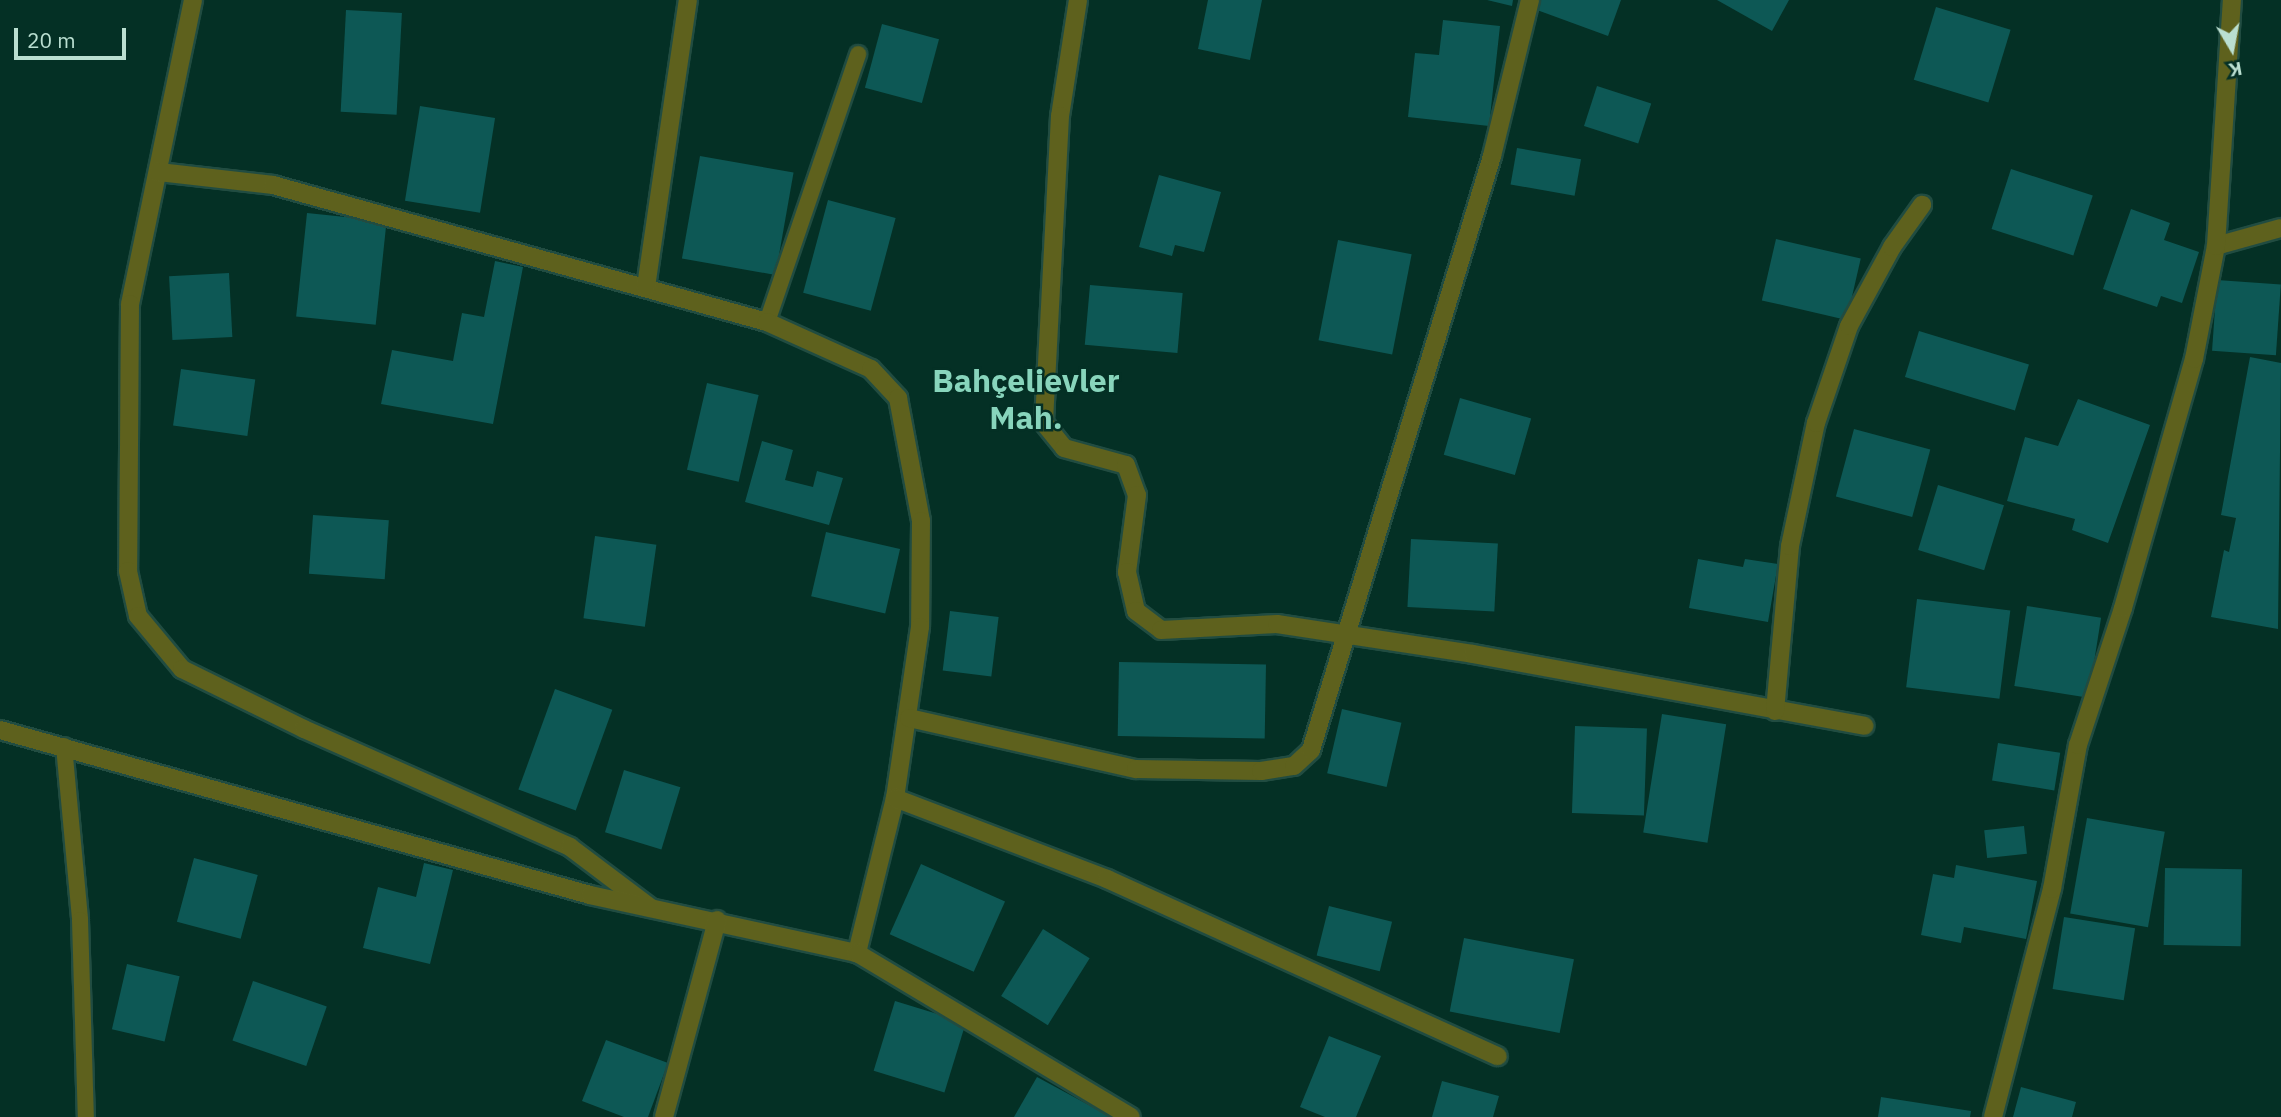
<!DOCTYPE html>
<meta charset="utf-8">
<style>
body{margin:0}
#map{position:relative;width:2281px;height:1117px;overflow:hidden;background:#043025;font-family:"IBM Plex Sans",sans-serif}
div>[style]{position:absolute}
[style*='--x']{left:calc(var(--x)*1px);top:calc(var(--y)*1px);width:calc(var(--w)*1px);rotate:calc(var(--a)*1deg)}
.building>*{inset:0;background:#0d5855;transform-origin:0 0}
.roads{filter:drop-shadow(2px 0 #214c41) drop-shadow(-2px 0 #214c41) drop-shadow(0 2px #214c41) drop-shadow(0 -2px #214c41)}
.lane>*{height:16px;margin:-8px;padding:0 8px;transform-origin:8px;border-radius:8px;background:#5e611d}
.street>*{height:18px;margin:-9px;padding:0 9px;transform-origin:9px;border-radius:9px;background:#5e611d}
span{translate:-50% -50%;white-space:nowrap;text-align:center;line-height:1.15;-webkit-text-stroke:5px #043025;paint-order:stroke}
.district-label{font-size:32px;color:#88d5bc;font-weight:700}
.north{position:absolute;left:2197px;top:14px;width:70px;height:70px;-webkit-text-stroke:5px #043025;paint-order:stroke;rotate:170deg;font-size:19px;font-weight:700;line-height:28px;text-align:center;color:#badfd1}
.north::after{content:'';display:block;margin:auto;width:24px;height:32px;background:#badfd1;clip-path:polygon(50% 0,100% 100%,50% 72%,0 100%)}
.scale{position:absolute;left:14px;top:28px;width:112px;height:32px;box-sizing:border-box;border:4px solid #badfd1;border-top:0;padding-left:9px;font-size:21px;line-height:24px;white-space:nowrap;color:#badfd1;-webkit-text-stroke:5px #043025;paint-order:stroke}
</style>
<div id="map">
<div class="building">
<div style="clip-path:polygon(1208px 0,1262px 0,1250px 60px,1198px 49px)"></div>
<div style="clip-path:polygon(1487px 0,1513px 0,1512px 6px)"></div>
<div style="clip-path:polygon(1540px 0,1621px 0,1608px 36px,1537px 10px)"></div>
<div style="clip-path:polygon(1717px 0,1789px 0,1772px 31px)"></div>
<div style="left:1936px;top:7px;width:78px;height:76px;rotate:17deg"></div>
<div style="left:346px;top:10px;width:56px;height:102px;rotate:3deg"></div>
<div style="clip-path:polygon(1443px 20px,1500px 26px,1489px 126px,1408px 117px,1415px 53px,1439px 55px)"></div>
<div style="left:882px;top:24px;width:59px;height:66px;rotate:15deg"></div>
<div style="left:1597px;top:86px;width:57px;height:42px;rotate:18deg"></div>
<div style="left:420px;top:106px;width:76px;height:96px;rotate:9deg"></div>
<div style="left:1517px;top:148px;width:65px;height:37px;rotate:10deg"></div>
<div style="left:700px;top:156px;width:95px;height:104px;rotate:10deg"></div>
<div style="left:2011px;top:169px;width:86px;height:63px;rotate:18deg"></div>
<div style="clip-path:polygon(1159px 175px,1221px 192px,1204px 252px,1175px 245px,1172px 256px,1139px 247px)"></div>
<div style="left:828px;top:200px;width:70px;height:96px;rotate:15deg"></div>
<div style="clip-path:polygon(2131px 209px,2170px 223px,2164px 240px,2199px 252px,2182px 303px,2161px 296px,2157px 307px,2103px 289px)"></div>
<div style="left:307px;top:213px;width:80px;height:104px;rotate:6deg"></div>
<div style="left:1776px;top:239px;width:87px;height:63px;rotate:13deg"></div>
<div style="left:1338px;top:240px;width:75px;height:102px;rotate:11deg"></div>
<div style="clip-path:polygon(495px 261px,523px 267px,493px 424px,381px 404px,392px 350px,453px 361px,462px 313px,484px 317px)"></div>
<div style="left:229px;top:273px;width:64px;height:60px;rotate:87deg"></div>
<div style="left:2217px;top:280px;width:64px;height:71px;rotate:4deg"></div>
<div style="left:1090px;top:285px;width:93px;height:60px;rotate:5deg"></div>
<div style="left:1919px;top:331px;width:115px;height:48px;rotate:17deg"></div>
<div style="clip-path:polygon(2250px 357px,2281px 363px,2278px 629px,2211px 617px,2224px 550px,2229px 552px,2236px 518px,2221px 515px)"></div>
<div style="left:181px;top:369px;width:75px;height:57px;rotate:8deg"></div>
<div style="left:707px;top:383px;width:53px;height:89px;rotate:13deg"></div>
<div style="left:1460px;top:398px;width:74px;height:59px;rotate:16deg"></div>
<div style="clip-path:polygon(2078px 399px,2150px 425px,2108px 543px,2072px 530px,2075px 519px,2007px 501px,2025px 437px,2058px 446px)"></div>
<div style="left:1854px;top:429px;width:79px;height:70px;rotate:15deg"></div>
<div style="clip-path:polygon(762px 441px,793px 450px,785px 480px,813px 487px,817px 471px,843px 478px,829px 525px,745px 502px)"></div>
<div style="left:1938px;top:485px;width:69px;height:68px;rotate:17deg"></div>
<div style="left:313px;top:515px;width:76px;height:59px;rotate:4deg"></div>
<div style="left:826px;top:532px;width:76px;height:66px;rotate:13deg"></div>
<div style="left:595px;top:536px;width:62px;height:83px;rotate:8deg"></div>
<div style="left:1411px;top:539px;width:87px;height:68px;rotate:3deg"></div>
<div style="clip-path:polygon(1698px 559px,1743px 567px,1745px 559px,1778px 564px,1768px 622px,1689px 608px)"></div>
<div style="left:1917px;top:599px;width:94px;height:89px;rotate:7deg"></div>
<div style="left:2027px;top:606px;width:75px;height:81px;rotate:9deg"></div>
<div style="left:950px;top:611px;width:49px;height:60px;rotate:7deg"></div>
<div style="left:1119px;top:662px;width:147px;height:74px;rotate:1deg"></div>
<div style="left:555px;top:689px;width:61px;height:107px;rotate:20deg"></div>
<div style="left:1342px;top:709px;width:61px;height:66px;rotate:13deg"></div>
<div style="left:1662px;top:714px;width:65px;height:120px;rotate:9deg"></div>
<div style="left:1575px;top:726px;width:72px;height:87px;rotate:2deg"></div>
<div style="left:1998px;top:743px;width:63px;height:38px;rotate:9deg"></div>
<div style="left:624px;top:770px;width:59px;height:65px;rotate:17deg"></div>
<div style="left:2087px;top:818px;width:79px;height:97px;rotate:10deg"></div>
<div style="left:2024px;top:826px;width:28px;height:40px;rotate:84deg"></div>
<div style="left:194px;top:858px;width:66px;height:66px;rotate:15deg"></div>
<div style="clip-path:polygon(424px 863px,453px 870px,430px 964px,363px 948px,378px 887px,416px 897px)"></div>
<div style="left:921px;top:864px;width:92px;height:77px;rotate:24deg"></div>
<div style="clip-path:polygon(1956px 865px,2037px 881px,2026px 939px,1964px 927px,1961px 943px,1921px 935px,1933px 874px,1954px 878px)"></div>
<div style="left:2165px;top:868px;width:77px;height:77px;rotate:1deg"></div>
<div style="left:1329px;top:906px;width:65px;height:51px;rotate:14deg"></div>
<div style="left:2064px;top:917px;width:72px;height:73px;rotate:9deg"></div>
<div style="left:1043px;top:929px;width:55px;height:79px;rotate:32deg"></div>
<div style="left:1464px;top:938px;width:112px;height:75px;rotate:11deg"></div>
<div style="left:127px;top:964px;width:54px;height:67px;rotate:13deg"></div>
<div style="left:253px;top:981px;width:78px;height:63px;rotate:19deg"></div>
<div style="left:895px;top:1001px;width:74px;height:73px;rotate:17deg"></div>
<div style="clip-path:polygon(1329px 1036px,1381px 1056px,1356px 1117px,1325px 1117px,1300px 1107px)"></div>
<div style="clip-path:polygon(606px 1040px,668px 1063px,648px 1117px,624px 1117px,582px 1101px)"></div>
<div style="clip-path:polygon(1037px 1077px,1111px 1117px,1014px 1117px)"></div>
<div style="clip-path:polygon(1442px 1081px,1499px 1096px,1493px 1117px,1432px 1117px)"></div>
<div style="clip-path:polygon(2021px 1087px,2076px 1102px,2072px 1117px,2013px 1117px)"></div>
<div style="clip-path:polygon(1881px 1097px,1971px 1111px,1970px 1117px,1878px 1117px)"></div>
</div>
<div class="roads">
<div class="lane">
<div style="--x:767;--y:322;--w:283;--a:-71.2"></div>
<div style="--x:64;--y:746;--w:175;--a:84.7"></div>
<div style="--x:80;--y:920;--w:197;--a:88.3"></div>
</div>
<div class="street">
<div style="--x:193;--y:0;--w:310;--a:101.7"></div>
<div style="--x:130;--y:304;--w:267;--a:90.4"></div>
<div style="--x:128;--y:571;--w:46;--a:77.5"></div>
<div style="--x:138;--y:616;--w:69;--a:50.3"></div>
<div style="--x:182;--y:669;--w:136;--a:26.2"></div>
<div style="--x:304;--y:729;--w:291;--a:23.9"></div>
<div style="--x:570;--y:847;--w:101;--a:37"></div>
<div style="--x:1078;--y:0;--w:117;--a:98.8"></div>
<div style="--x:1060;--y:116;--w:307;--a:93"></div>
<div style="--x:1044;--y:423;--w:32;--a:51"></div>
<div style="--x:1064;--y:448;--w:64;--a:15.3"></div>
<div style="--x:1126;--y:465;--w:32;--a:70"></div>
<div style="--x:1137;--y:495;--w:78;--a:97.4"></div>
<div style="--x:1127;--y:572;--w:40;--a:77"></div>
<div style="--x:1136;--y:611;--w:31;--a:37"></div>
<div style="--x:1161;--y:630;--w:116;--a:-3"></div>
<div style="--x:1277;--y:624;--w:198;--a:8.7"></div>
<div style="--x:1473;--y:654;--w:398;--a:10.4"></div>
<div style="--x:159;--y:172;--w:115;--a:6.5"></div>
<div style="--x:273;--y:185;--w:513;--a:15.5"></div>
<div style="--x:767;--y:322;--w:114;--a:24.3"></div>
<div style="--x:871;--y:369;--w:40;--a:47"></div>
<div style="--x:898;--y:398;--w:125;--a:79.4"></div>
<div style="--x:921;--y:521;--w:106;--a:90.5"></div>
<div style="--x:920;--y:627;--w:173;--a:98.3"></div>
<div style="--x:895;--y:798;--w:160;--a:103.8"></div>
<div style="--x:2216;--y:246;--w:67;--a:-15.5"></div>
<div style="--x:646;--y:287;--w:290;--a:-81.7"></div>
<div style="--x:1775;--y:711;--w:166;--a:-84.8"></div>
<div style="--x:1790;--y:546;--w:126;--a:-78.1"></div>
<div style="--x:1816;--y:423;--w:102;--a:-71.2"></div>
<div style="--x:1849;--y:326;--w:90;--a:-61.4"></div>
<div style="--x:1892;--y:247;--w:52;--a:-54.5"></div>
<div style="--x:909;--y:718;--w:233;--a:12.7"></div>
<div style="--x:1136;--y:769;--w:125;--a:0.9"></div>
<div style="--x:1261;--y:771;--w:33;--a:-9"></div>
<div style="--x:1294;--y:766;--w:23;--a:-43"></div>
<div style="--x:1311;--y:750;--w:621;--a:-73.05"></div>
<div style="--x:1492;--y:156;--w:161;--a:-76.3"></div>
<div style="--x:0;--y:730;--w:613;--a:15.62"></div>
<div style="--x:590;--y:895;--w:273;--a:12.3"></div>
<div style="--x:857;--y:953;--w:319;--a:30.9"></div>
<div style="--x:895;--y:798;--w:227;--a:20.9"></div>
<div style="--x:1107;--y:879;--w:429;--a:24.4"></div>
<div style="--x:664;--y:1117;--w:204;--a:-74.9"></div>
<div style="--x:1993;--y:1117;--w:236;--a:-75.5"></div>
<div style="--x:2052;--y:889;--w:146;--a:-79.8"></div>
<div style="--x:2078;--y:745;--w:144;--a:-71.8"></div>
<div style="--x:2123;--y:608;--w:259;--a:-74.1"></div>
<div style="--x:2194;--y:359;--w:115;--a:-79"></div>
<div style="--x:2216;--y:246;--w:247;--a:-86.3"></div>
</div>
</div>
<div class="district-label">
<span style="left:1026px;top:399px">Bahçelievler<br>Mah.</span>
</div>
<div class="north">K</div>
<div class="scale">20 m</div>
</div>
